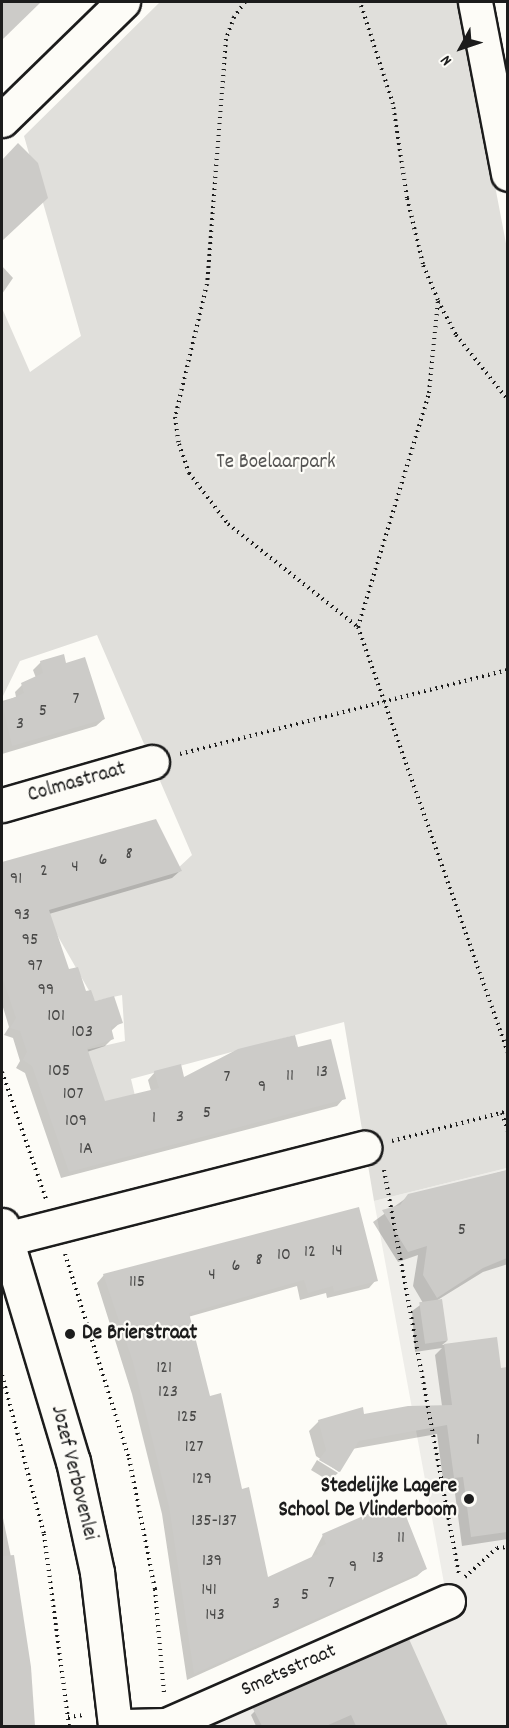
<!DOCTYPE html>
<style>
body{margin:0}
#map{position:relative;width:509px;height:1728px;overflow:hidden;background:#fdfcf7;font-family:Dekko,sans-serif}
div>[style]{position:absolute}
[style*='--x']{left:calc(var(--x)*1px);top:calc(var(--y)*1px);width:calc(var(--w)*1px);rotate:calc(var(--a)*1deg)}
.built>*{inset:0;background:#eeede9}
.green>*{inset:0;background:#e0dfdb}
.shadow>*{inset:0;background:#0003}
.building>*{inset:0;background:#cccbc8;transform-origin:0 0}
.path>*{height:4px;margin-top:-2px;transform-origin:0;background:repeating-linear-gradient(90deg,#1c1c1c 0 1.5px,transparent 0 6px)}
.roads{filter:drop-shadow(2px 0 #1c1c1c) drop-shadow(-2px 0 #1c1c1c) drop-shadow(0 2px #1c1c1c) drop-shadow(0 -2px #1c1c1c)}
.minor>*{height:33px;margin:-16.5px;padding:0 16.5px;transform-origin:16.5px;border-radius:16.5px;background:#fdfcf7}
.dots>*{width:16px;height:16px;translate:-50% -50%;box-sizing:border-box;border:3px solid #fdfcf7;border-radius:50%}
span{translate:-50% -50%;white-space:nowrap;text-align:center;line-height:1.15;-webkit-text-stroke:4.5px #fdfcf7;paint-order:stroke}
.number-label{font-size:18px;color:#484847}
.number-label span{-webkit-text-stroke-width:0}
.park-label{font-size:21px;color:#575655}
.street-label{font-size:21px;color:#1c1c1c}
.poi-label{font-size:21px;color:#1c1c1c;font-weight:700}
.left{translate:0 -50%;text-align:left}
.right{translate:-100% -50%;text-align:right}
.frame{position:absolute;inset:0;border:3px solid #1c1c1c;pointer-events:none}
.north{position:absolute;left:431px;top:18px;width:60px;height:60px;-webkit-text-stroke:4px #fdfcf7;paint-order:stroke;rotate:230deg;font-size:16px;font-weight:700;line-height:24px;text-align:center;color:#1c1c1c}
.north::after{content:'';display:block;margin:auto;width:21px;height:27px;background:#1c1c1c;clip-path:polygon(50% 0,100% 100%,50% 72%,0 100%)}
</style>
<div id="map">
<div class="built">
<div style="clip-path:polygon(507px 1168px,507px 1726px,204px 1726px,450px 1616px,374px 1201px)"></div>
</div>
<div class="green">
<div style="clip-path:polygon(160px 2px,460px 2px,508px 254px,507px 1168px,374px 1201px,344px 1022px,131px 1079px,148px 1150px,115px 1158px,77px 1052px,125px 1041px,122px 995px,95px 1001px,36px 898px,176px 870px,192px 855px,97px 635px,20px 661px,2px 698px,2px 308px,30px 372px,81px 336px,24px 136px)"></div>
</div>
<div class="shadow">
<div style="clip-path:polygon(2px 2px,36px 2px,2px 37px)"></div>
<div style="clip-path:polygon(18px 145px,39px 205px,2px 240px,2px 161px)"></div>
<div style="clip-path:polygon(2px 266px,13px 278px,2px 294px)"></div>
<div style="clip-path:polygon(41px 662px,65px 665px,104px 719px,96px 726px,2px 754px,2px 701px,16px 697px,15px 692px,22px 685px,36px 678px,33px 670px)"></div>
<div style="clip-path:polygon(155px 821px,180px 871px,172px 878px,49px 914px,68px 971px,94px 1003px,121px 1022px,111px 1031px,113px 1038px,105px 1046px,87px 1052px,104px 1103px,151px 1091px,148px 1080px,155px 1072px,183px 1080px,297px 1049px,344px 1098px,337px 1106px,61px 1178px,25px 1073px,16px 1068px,20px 1061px,13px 1038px,4px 1035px,9px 1027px,2px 1004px,2px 864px)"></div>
<div style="clip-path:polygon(508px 1170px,508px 1264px,483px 1272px,436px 1301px,447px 1341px,442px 1345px,496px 1338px,500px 1370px,508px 1369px,508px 1539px,462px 1546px,454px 1486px,444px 1487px,437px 1434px,352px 1449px,339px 1472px,316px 1456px,309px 1431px,319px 1421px,442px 1406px,435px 1355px,442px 1348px,415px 1352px,412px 1311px,423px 1303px,413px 1286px,418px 1255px,398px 1262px,373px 1222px,409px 1196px)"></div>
<div style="clip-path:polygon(104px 1275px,376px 1280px,369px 1288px,327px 1298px,326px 1293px,300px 1300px,297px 1286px,188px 1317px,209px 1398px,267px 1579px,310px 1560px,323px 1535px,425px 1569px,417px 1576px,187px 1680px,162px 1514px,132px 1394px,97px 1283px)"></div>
<div style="clip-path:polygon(317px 1460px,338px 1473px,329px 1481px,311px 1470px)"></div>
<div style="clip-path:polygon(2px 1513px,22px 1611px,34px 1726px,2px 1726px)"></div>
<div style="clip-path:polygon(408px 1641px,446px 1726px,256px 1726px,251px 1715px,261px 1705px)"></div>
</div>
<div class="building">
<div style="clip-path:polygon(2px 2px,41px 2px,2px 40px)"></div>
<div style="clip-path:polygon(18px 143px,38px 163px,48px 198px,2px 241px,2px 160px)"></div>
<div style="clip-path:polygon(64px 654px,66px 663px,85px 657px,105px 719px,12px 746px,2px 703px,24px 693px,21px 683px,43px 673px,40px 661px)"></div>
<div style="clip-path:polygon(156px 819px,182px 871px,49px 910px,69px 969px,78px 967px,86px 991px,91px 990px,95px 1001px,114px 996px,123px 1023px,111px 1027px,114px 1039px,87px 1048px,105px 1101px,159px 1088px,154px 1071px,181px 1064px,184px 1077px,238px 1049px,295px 1035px,298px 1047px,331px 1039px,346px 1099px,69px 1172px,32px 1066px,23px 1060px,27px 1052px,20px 1031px,10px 1028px,16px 1018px,2px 977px,2px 862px)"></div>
<div style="clip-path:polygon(507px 1170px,507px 1258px,483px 1268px,437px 1298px,423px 1275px,427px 1246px,408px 1252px,382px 1210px,400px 1205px,408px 1194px)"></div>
<div style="clip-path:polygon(359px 1207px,378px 1281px,334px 1292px,333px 1286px,308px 1293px,304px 1280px,189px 1313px,210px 1396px,221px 1393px,242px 1489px,249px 1487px,268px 1577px,318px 1554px,316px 1549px,326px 1544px,322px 1534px,386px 1506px,391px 1516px,404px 1511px,427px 1569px,194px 1674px,169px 1506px,133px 1362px,103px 1274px)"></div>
<div style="left:442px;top:1299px;width:42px;height:23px;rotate:82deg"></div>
<div style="clip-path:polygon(497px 1337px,501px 1368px,507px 1367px,507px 1532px,471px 1537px,463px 1477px,454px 1478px,447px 1425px,359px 1441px,340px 1472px,319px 1460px,326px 1450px,318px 1420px,363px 1407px,364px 1414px,408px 1406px,452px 1405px,444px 1344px)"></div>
<div style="clip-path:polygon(14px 1555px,31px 1667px,35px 1726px,2px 1726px,2px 1556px)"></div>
<div style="clip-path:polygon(409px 1639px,448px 1726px,356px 1726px,351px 1715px,326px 1726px,262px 1726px,252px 1707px)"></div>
</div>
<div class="path">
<div style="--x:245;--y:2;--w:19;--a:126"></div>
<div style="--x:234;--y:17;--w:23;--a:110"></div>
<div style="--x:226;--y:39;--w:246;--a:94.4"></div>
<div style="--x:207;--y:284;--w:137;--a:103.5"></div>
<div style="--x:175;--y:417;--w:27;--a:82"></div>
<div style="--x:179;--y:444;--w:31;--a:71"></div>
<div style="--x:189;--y:473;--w:64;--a:52.6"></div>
<div style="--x:228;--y:524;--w:166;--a:38.4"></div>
<div style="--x:358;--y:627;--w:452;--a:70.6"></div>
<div style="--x:438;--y:301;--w:38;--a:62"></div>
<div style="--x:456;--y:335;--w:83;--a:51.3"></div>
<div style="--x:358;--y:627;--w:245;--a:-73.1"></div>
<div style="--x:429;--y:393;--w:93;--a:-84.5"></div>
<div style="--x:438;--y:300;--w:39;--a:-113"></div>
<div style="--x:423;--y:264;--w:68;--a:-103.6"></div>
<div style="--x:407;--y:198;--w:95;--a:-98.5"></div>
<div style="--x:393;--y:104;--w:107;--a:-107.9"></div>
<div style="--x:180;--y:754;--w:339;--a:-14.4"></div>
<div style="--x:2;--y:1072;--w:134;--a:70.9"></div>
<div style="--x:502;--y:1113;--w:20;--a:72"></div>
<div style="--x:392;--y:1141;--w:120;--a:-14.5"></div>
<div style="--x:384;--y:1170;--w:410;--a:79.5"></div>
<div style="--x:65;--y:1254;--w:214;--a:72.6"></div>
<div style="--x:129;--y:1458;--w:134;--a:78.8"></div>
<div style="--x:155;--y:1589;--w:104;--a:85.1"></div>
<div style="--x:2;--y:1375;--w:164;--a:75.2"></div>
<div style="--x:44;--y:1534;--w:194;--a:82.6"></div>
<div style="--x:465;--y:1577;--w:43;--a:-42.2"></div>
<div style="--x:497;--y:1548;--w:11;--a:-5"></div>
<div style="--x:68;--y:1717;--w:16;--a:-7"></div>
</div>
<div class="roads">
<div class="minor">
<div style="--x:475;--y:2;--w:175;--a:79.1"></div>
<div style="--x:2;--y:120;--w:169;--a:-44.3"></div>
<div style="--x:2;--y:805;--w:156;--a:-16"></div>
<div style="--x:2;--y:1225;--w:246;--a:73.3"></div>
<div style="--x:73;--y:1461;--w:114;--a:77.8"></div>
<div style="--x:97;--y:1572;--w:155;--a:83.3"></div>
<div style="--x:2;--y:1240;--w:374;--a:-14.3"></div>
<div style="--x:126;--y:1726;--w:40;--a:-1.4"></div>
<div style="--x:166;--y:1725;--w:308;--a:-23.7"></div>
</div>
</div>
<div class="dots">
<div style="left:70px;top:1334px;background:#1c1c1c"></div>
<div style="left:469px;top:1499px;background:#1c1c1c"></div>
</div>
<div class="number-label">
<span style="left:76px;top:700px">7</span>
<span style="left:43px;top:712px">5</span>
<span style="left:20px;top:725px">3</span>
<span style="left:129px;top:855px">8</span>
<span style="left:103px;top:861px">6</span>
<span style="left:75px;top:868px">4</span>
<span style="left:44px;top:872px">2</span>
<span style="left:16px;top:880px">91</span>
<span style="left:22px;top:916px">93</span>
<span style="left:30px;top:941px">95</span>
<span style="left:35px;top:967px">97</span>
<span style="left:46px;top:991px">99</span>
<span style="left:56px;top:1017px">101</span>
<span style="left:82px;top:1033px">103</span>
<span style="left:59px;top:1072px">105</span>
<span style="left:322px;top:1073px">13</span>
<span style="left:290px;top:1077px">11</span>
<span style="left:227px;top:1078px">7</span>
<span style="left:262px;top:1088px">9</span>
<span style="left:73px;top:1095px">107</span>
<span style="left:207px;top:1114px">5</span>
<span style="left:180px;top:1118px">3</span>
<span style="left:154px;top:1119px">1</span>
<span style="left:76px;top:1122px">109</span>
<span style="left:86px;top:1150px">1A</span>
<span style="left:462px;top:1231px">5</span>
<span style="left:337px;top:1252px">14</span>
<span style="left:310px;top:1253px">12</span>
<span style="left:284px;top:1256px">10</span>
<span style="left:259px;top:1261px">8</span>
<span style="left:236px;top:1267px">6</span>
<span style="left:212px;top:1276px">4</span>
<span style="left:137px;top:1283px">115</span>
<span style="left:164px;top:1369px">121</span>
<span style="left:168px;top:1393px">123</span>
<span style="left:187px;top:1418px">125</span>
<span style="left:478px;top:1441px">1</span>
<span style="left:194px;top:1448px">127</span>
<span style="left:202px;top:1480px">129</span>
<span style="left:214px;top:1522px">135-137</span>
<span style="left:401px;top:1539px">11</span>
<span style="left:378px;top:1559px">13</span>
<span style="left:212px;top:1562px">139</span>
<span style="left:353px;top:1568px">9</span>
<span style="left:331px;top:1584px">7</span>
<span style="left:209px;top:1591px">141</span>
<span style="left:305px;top:1596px">5</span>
<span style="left:276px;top:1605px">3</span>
<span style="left:215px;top:1616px">143</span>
</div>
<div class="park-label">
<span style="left:276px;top:463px">Te Boelaarpark</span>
</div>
<div class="street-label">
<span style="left:77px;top:783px;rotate:-16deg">Colmastraat</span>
<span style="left:73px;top:1473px;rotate:76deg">Jozef Verbovenlei</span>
<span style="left:289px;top:1671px;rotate:-24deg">Smetsstraat</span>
</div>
<div class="poi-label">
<span class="left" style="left:82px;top:1334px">De Brierstraat</span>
<span class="right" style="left:457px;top:1499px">Stedelijke Lagere<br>School De Vlinderboom</span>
</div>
<div class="frame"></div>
<div class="north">N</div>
</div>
